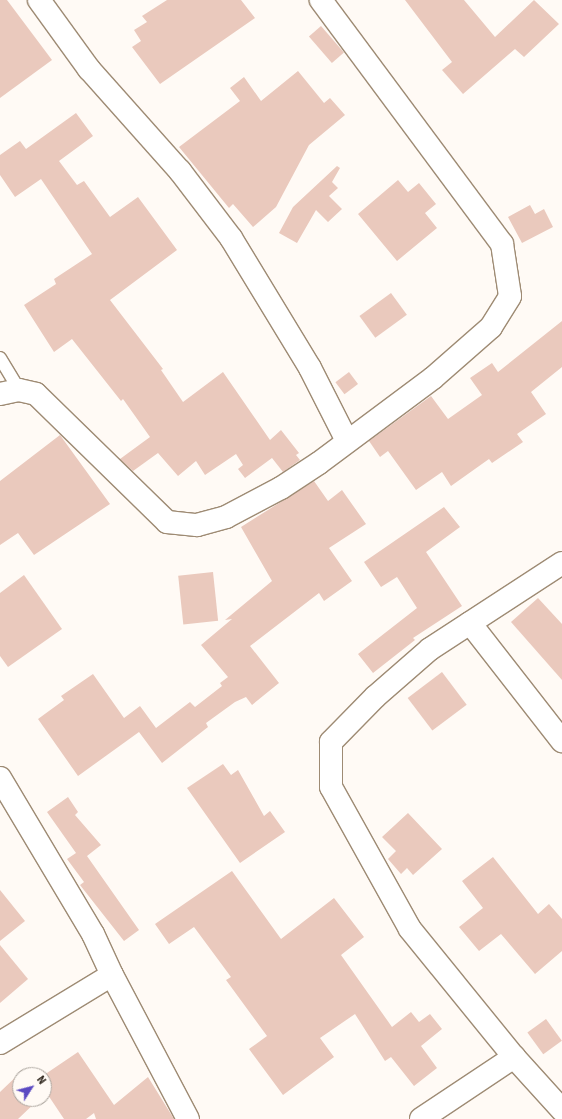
<!DOCTYPE html>
<style>
body{margin:0}
#map{position:relative;width:562px;height:1119px;overflow:hidden;background:#fffaf5;font-family:"Source Sans 3",sans-serif}
div>[style]{position:absolute}
[style*='--x']{left:calc(var(--x)*1px);top:calc(var(--y)*1px);width:calc(var(--w)*1px);rotate:calc(var(--a)*1deg)}
.building>*{inset:0;background:#eac9bd;transform-origin:0 0}
.roads{filter:drop-shadow(1px 0 #9e8b74) drop-shadow(-1px 0 #9e8b74) drop-shadow(0 1px #9e8b74) drop-shadow(0 -1px #9e8b74)}
.lane>*{height:12px;margin:-6px;padding:0 6px;transform-origin:6px;border-radius:6px;background:#fff}
.street>*{height:22px;margin:-11px;padding:0 11px;transform-origin:11px;border-radius:11px;background:#fff}
span{translate:-50% -50%;white-space:nowrap;text-align:center;line-height:1.15;-webkit-text-stroke:3px #fffaf5;paint-order:stroke}
.north{position:absolute;left:12px;top:1067px;width:40px;height:40px;box-sizing:border-box;background:#fffaf5;border:1px solid #aaa49d;border-radius:50%;rotate:54deg;font-size:11px;font-weight:700;line-height:16px;text-align:center;color:#2a2219}
.north::after{content:'';display:block;margin:auto;width:14px;height:18px;background:#5b4ac2;clip-path:polygon(50% 0,100% 100%,50% 72%,0 100%)}
</style>
<div id="map">
<div class="building">
<div style="clip-path:polygon(0 0,7px 0,52px 60px,0 98px)"></div>
<div style="clip-path:polygon(167px 0,241px 0,255px 18px,160px 84px,132px 47px,141px 41px,134px 30px,147px 22px,142px 16px)"></div>
<div style="clip-path:polygon(405px 0,464px 0,495px 37px,534px 0,559px 24px,524px 57px,515px 49px,463px 94px,442px 70px,452px 62px)"></div>
<div style="left:321px;top:26px;width:35px;height:16px;rotate:49deg"></div>
<div style="clip-path:polygon(298px 71px,324px 103px,330px 98px,345px 115px,309px 145px,276px 207px,253px 227px,233px 204px,229px 208px,179px 147px,240px 101px,230px 88px,244px 77px,261px 101px)"></div>
<div style="clip-path:polygon(76px 113px,93px 136px,59px 161px,77px 185px,84px 181px,110px 217px,138px 197px,177px 250px,110px 300px,163px 369px,161px 370px,183px 402px,223px 372px,270px 440px,281px 430px,299px 453px,296px 455px,300px 460px,283px 472px,272px 458px,245px 478px,238px 469px,243px 465px,236px 454px,205px 475px,196px 461px,178px 476px,158px 453px,133px 471px,120px 459px,150px 437px,123px 399px,121px 401px,72px 339px,54px 352px,24px 305px,56px 284px,54px 279px,92px 254px,41px 179px,15px 197px,0 175px,0 155px,20px 141px,26px 149px)"></div>
<div style="clip-path:polygon(337px 166px,340px 168px,332px 182px,338px 188px,329px 196px,342px 209px,328px 222px,316px 210px,297px 243px,279px 233px,293px 207px)"></div>
<div style="clip-path:polygon(398px 180px,408px 192px,419px 183px,436px 204px,425px 213px,437px 228px,397px 261px,358px 214px)"></div>
<div style="clip-path:polygon(530px 205px,535px 214px,544px 209px,553px 227px,522px 243px,508px 217px)"></div>
<div style="left:391px;top:293px;width:27px;height:39px;rotate:54deg"></div>
<div style="clip-path:polygon(562px 321px,562px 367px,531px 392px,546px 414px,517px 434px,523px 442px,492px 463px,489px 459px,451px 486px,442px 472px,416px 490px,388px 451px,380px 457px,369px 441px,431px 396px,448px 419px,482px 395px,470px 378px,492px 363px,498px 372px)"></div>
<div style="left:349px;top:372px;width:15px;height:17px;rotate:53deg"></div>
<div style="clip-path:polygon(60px 435px,110px 504px,34px 555px,18px 533px,0 545px,0 481px)"></div>
<div style="clip-path:polygon(314px 481px,328px 501px,342px 490px,366px 524px,329px 548px,352px 581px,324px 601px,319px 593px,250px 646px,279px 683px,252px 705px,246px 697px,235px 702px,206px 723px,208px 727px,162px 763px,139px 732px,78px 776px,38px 719px,64px 700px,61px 696px,93px 674px,124px 718px,140px 706px,156px 728px,190px 702px,195px 707px,222px 686px,220px 683px,228px 677px,201px 645px,232px 619px,225px 620px,272px 581px,241px 527px)"></div>
<div style="clip-path:polygon(444px 507px,460px 527px,426px 552px,462px 606px,413px 638px,415px 640px,373px 673px,358px 654px,417px 608px,397px 577px,381px 587px,364px 562px)"></div>
<div style="left:213px;top:572px;width:49px;height:35px;rotate:84deg"></div>
<div style="clip-path:polygon(24px 575px,62px 629px,8px 667px,0 656px,0 593px)"></div>
<div style="clip-path:polygon(538px 598px,562px 624px,562px 680px,511px 622px)"></div>
<div style="left:442px;top:672px;width:41px;height:43px;rotate:53deg"></div>
<div style="clip-path:polygon(223px 764px,231px 775px,238px 770px,264px 816px,270px 811px,285px 832px,240px 863px,187px 788px)"></div>
<div style="clip-path:polygon(68px 797px,78px 812px,75px 815px,101px 845px,87px 856px,139px 930px,124px 941px,80px 885px,84px 882px,67px 859px,76px 853px,47px 812px)"></div>
<div style="clip-path:polygon(408px 813px,442px 849px,413px 875px,407px 868px,401px 874px,388px 859px,396px 851px,382px 837px)"></div>
<div style="clip-path:polygon(493px 857px,538px 914px,549px 904px,562px 919px,562px 951px,535px 974px,501px 934px,479px 951px,459px 927px,483px 908px,462px 881px)"></div>
<div style="clip-path:polygon(232px 871px,281px 939px,334px 898px,364px 937px,341px 955px,392px 1027px,411px 1012px,419px 1022px,430px 1014px,442px 1029px,421px 1046px,437px 1068px,414px 1086px,391px 1057px,385px 1061px,355px 1014px,320px 1038px,334px 1057px,283px 1095px,249px 1049px,267px 1036px,226px 980px,231px 977px,194px 927px,169px 944px,155px 924px)"></div>
<div style="clip-path:polygon(0 890px,25px 921px,0 941px)"></div>
<div style="clip-path:polygon(0 945px,28px 979px,0 1003px)"></div>
<div style="left:546px;top:1019px;width:27px;height:23px;rotate:54deg"></div>
<div style="clip-path:polygon(78px 1052px,114px 1105px,148px 1077px,174px 1119px,96px 1119px,94px 1113px,86px 1119px,64px 1119px,46px 1092px,44px 1094px,44px 1075px)"></div>
<div style="clip-path:polygon(23px 1070px,28px 1075px,20px 1075px,20px 1099px,39px 1099px,18px 1119px,0 1119px,0 1092px)"></div>
</div>
<div class="roads">
<div class="lane">
<div style="--x:0;--y:358;--w:37;--a:59"></div>
</div>
<div class="street">
<div style="--x:39;--y:0;--w:85;--a:54.1"></div>
<div style="--x:89;--y:69;--w:137;--a:48.3"></div>
<div style="--x:180;--y:171;--w:84;--a:52.7"></div>
<div style="--x:231;--y:238;--w:152;--a:58.7"></div>
<div style="--x:310;--y:368;--w:82;--a:63.1"></div>
<div style="--x:0;--y:394;--w:19;--a:-12"></div>
<div style="--x:19;--y:390;--w:17;--a:13"></div>
<div style="--x:36;--y:394;--w:183;--a:44.3"></div>
<div style="--x:167;--y:522;--w:30;--a:6"></div>
<div style="--x:197;--y:525;--w:30;--a:-15"></div>
<div style="--x:226;--y:517;--w:62;--a:-27.8"></div>
<div style="--x:281;--y:488;--w:45;--a:-33.3"></div>
<div style="--x:319;--y:463;--w:142;--a:-36.7"></div>
<div style="--x:433;--y:378;--w:77;--a:-41.3"></div>
<div style="--x:491;--y:327;--w:36;--a:-58"></div>
<div style="--x:510;--y:296;--w:53;--a:-98.7"></div>
<div style="--x:502;--y:244;--w:304;--a:-126.6"></div>
<div style="--x:562;--y:563;--w:158;--a:146.9"></div>
<div style="--x:430;--y:649;--w:73;--a:138.9"></div>
<div style="--x:375;--y:697;--w:63;--a:134.4"></div>
<div style="--x:331;--y:742;--w:45;--a:90"></div>
<div style="--x:331;--y:787;--w:162;--a:60.9"></div>
<div style="--x:410;--y:929;--w:165;--a:50.9"></div>
<div style="--x:514;--y:1057;--w:72;--a:47.8"></div>
<div style="--x:470;--y:623;--w:150;--a:52.1"></div>
<div style="--x:0;--y:778;--w:182;--a:59.2"></div>
<div style="--x:93;--y:934;--w:45;--a:65.1"></div>
<div style="--x:112;--y:975;--w:163;--a:62.2"></div>
<div style="--x:0;--y:1043;--w:131;--a:-31.3"></div>
<div style="--x:421;--y:1119;--w:112;--a:-33.7"></div>
</div>
</div>
<div class="north">N</div>
</div>
